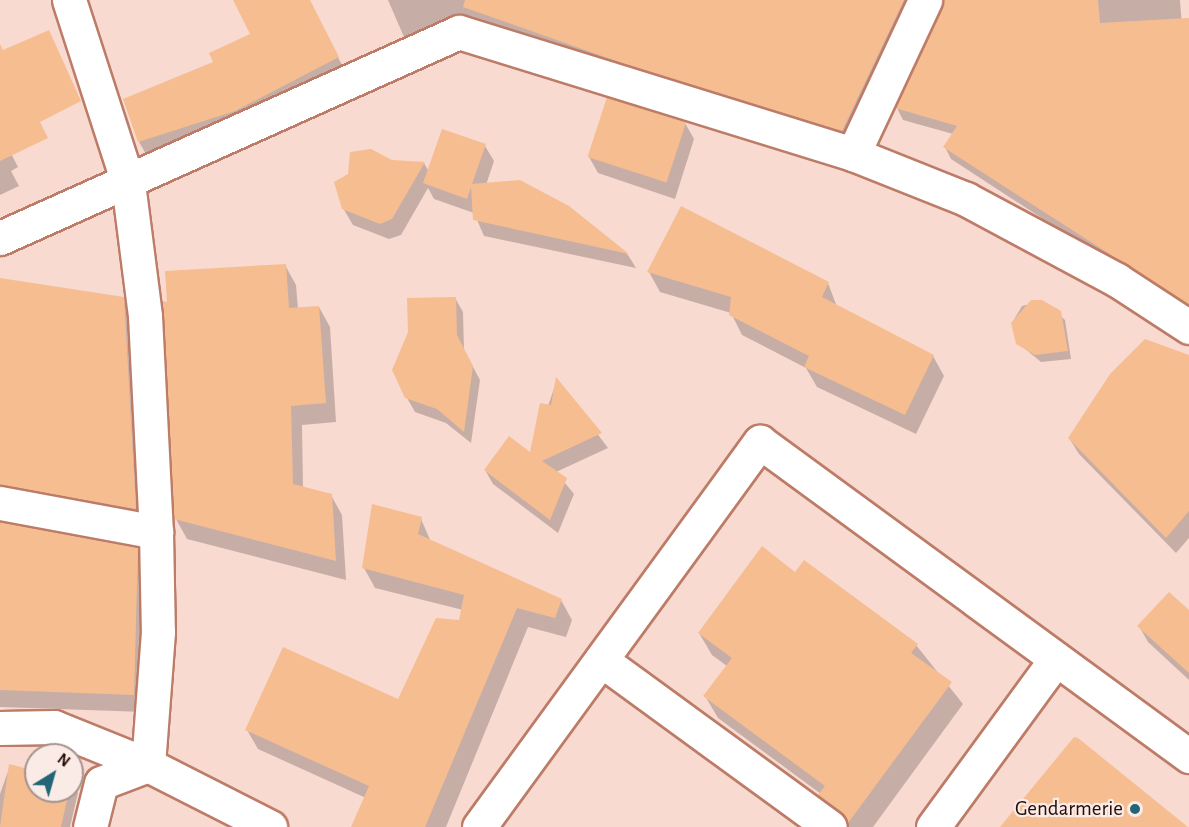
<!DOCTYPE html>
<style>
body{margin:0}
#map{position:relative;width:1189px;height:827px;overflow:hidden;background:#f8dad1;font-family:"Alegreya Sans",sans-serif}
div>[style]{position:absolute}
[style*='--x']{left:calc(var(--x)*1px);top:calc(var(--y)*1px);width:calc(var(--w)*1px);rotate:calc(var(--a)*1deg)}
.shadow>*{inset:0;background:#0003}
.building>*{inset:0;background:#f6bd91;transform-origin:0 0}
.roads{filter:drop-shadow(2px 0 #bd7c67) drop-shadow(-2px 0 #bd7c67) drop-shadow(0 2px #bd7c67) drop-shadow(0 -2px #bd7c67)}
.street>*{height:33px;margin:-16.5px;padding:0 16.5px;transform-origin:16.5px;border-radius:16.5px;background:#fff}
.secondary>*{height:33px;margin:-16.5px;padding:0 16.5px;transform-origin:16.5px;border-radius:16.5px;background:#fff}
.dots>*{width:16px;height:16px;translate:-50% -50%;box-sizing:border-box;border:3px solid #faebe6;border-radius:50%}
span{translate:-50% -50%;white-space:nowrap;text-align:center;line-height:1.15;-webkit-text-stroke:4.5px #faebe6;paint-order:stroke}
.poi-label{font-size:21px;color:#260e07}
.right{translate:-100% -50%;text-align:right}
.north{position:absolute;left:24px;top:743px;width:60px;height:60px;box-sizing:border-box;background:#faebe6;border:2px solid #a5938d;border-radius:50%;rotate:37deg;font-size:16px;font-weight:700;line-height:24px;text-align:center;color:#260e07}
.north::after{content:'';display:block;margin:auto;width:21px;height:27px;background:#216577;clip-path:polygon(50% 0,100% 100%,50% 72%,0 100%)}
</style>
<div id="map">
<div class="shadow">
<div style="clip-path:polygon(235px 0,309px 0,345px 71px,146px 154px,139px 142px,252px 35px)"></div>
<div style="clip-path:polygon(388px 0,918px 0,848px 142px,462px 19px,407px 44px)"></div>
<div style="clip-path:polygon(943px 0,1180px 0,1183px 41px,1189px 43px,1189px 314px,951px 159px,945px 147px,953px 134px,903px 120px,897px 108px)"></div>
<div style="clip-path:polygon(685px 123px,694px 139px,675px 199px,598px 173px,589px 157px)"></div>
<div style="clip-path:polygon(0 132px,18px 167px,11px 171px,19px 186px,0 195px)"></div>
<div style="clip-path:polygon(485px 146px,494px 161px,486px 185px,569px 208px,628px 255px,636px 268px,484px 236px,474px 213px,434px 199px,428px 188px,401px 235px,389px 239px,353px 225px,343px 208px,391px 162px,424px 163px,429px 172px)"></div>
<div style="clip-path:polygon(285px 265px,296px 285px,298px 309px,319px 307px,330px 327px,336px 422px,302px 425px,303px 488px,331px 495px,342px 515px,346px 580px,187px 539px,176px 519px,169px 303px)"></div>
<div style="clip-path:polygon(649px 272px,828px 283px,837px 307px,933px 356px,944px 376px,916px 434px,817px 387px,806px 368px,742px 335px,731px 313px,660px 292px)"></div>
<div style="clip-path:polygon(0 280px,123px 299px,130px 311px,142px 521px,0 494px)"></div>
<div style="clip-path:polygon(455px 298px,463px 312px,464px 350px,480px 380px,471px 443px,446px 423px,415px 412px,407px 398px)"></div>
<div style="clip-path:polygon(1042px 301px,1065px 320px,1071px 359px,1041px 362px,1018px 343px,1012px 323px,1022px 306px)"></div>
<div style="clip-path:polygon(1189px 357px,1189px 538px,1176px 553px,1079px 454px,1069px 438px)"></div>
<div style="clip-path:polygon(557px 380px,608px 448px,556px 472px,574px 494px,558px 533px,493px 484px,485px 470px,531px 455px)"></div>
<div style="clip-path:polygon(421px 519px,431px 542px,561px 600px,572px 620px,566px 637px,528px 627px,446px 827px,353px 827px,366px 798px,258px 749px,247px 730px,399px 701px,461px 621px,463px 610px,375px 588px,364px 568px)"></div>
<div style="clip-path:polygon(0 534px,137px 549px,147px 567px,144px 712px,0 707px)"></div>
<div style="clip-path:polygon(796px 574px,916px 645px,963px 704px,873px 827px,843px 827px,821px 794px,718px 718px,705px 696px,727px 666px,712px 655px,699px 633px)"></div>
<div style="clip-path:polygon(1189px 612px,1189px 680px,1148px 642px,1139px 626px)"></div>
<div style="clip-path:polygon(10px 766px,36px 772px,36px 791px,72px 791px,72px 782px,78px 793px,70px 827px,0 827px,0 794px)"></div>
</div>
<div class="building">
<div style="clip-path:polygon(233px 0,310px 0,339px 57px,235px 111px,138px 142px,123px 99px,213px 62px,209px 53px,250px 34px)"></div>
<div style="clip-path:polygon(465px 0,904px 0,842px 131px,619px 62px,463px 7px)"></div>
<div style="clip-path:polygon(943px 0,1098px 0,1100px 23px,1189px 18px,1189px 305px,943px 147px,957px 126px,895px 108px)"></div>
<div style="clip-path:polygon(49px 30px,81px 101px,40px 122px,48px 138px,0 161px,0 44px,3px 50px)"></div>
<div style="left:607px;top:97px;width:83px;height:63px;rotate:18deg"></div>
<div style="clip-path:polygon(442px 129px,486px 144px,472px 184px,520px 180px,569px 206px,629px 254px,473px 220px,471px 187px,467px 199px,423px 183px)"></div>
<div style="clip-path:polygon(371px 149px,392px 160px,425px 162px,392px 219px,380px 224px,342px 209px,334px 182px,348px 174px,350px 152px)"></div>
<div style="clip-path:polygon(681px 206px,829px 282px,822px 297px,934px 355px,905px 415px,804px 367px,809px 356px,729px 315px,731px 297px,647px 272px)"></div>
<div style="clip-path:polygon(286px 264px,289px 308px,319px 306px,326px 403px,291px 406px,293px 484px,332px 494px,336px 561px,174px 519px,162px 301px,167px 302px,165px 271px)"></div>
<div style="clip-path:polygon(0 278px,124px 297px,136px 509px,0 485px)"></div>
<div style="clip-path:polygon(456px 297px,457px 335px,473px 366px,464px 432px,437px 409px,405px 398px,392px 370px,408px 332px,407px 298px)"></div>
<div style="clip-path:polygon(1031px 300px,1042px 300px,1061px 311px,1068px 351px,1035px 355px,1016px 344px,1011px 323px)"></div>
<div style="clip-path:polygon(1145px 339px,1189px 355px,1189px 511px,1166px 538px,1068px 438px,1110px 374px)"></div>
<div style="clip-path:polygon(556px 377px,602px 433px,542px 461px,567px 478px,550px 520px,484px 470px,509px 436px,530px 452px,540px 403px,551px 405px)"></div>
<div style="clip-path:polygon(372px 504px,422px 517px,418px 534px,562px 599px,555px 618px,517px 608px,425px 827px,351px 827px,369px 786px,245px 730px,283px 647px,398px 699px,436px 618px,459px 620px,464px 595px,362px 568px)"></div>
<div style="clip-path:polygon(0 522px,138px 548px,134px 695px,0 690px)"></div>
<div style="clip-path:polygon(762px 546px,795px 572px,804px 560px,918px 644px,911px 653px,952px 682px,848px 823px,818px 795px,825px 786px,703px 696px,732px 658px,698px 633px)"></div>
<div style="clip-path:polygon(1169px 592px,1189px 610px,1189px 673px,1137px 626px)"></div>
<div style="clip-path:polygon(1074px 737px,1078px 738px,1188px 827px,1000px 827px)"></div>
<div style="clip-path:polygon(9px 764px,36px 771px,36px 791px,69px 791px,61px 827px,0 827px)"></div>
</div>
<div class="roads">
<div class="street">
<div style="--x:69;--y:0;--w:192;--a:72.1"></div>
<div style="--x:128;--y:183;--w:134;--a:82.7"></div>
<div style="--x:145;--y:316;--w:216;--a:87.1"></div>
<div style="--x:156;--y:532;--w:100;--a:88.9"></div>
<div style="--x:158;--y:632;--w:133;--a:94.3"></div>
<div style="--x:148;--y:765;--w:50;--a:159"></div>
<div style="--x:101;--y:783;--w:45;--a:104"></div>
<div style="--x:853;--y:154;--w:170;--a:-64.9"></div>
<div style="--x:0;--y:503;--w:159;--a:10.5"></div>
<div style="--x:601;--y:660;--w:283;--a:36.1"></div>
<div style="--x:479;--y:827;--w:477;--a:-53.9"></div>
<div style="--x:760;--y:442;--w:532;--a:36.2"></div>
<div style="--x:933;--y:827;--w:208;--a:-53.8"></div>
</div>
<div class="secondary">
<div style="--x:0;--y:238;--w:503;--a:-24.17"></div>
<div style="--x:459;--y:32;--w:412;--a:17.2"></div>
<div style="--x:853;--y:154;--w:122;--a:21.7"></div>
<div style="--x:966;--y:199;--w:171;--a:28.2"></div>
<div style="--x:1117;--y:280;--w:86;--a:33.1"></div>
<div style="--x:0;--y:728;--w:54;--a:-1.1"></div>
<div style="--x:54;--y:727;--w:101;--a:22"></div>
<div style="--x:148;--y:765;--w:137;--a:26.9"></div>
</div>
</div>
<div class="dots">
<div style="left:1135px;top:809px;background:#216577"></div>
</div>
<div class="poi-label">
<span class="right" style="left:1123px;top:809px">Gendarmerie</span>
</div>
<div class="north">N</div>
</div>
